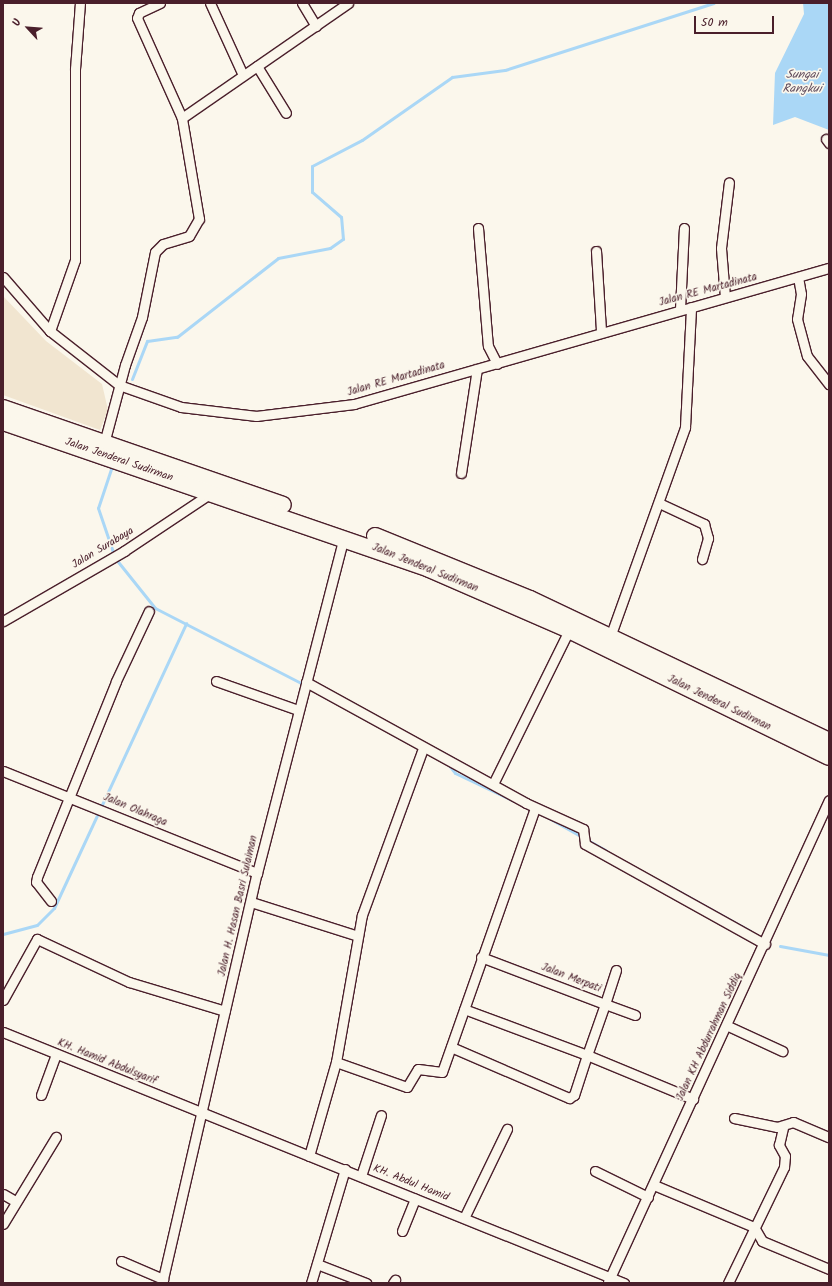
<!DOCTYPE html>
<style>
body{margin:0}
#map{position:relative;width:832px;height:1286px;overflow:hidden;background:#fbf7ec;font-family:Kalam,sans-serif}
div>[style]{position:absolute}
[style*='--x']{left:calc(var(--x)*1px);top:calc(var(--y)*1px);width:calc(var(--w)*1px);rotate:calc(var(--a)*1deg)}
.built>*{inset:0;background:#f1e5d0}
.water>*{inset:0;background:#aad7f6}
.stream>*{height:3px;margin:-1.5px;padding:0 1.5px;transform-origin:1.5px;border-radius:1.5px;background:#aad7f6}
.roads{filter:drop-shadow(1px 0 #4a1f2b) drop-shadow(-1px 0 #4a1f2b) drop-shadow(0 1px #4a1f2b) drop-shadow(0 -1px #4a1f2b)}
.minor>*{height:9px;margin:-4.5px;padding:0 4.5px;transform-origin:4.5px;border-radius:4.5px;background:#fbf7ec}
.trunk>*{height:16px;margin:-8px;padding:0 8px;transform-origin:8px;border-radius:8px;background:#fbf7ec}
span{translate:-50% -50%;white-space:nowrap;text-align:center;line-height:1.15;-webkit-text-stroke:3.5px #fbf7ec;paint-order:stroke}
.street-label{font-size:11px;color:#4a1f2b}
.water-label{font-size:12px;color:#624d5e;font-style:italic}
.frame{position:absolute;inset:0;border:4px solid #4a1f2b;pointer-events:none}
.north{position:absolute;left:8px;top:8px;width:40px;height:40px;-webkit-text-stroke:3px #fbf7ec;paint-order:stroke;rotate:296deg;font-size:11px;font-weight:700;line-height:16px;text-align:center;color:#4a1f2b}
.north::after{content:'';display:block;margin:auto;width:14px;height:18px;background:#4a1f2b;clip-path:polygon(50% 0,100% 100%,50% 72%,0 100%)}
.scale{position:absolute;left:694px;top:16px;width:80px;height:18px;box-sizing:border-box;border:2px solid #4a1f2b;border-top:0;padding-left:5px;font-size:12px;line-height:14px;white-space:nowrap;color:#4a1f2b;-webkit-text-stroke:3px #fbf7ec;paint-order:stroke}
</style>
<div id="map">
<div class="built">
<div style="clip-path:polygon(3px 296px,46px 341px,102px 384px,108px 410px,100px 430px,3px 395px)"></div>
</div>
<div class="water">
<div style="clip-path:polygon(803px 3px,829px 3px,829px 130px,795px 117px,773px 125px,775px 73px,804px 14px)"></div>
</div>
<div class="stream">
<div style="--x:132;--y:379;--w:41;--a:-68.5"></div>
<div style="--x:147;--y:341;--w:30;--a:-8"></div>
<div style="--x:177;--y:337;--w:128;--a:-38"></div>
<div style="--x:278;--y:258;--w:53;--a:-10.9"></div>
<div style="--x:330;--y:248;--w:16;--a:-35"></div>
<div style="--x:343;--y:239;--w:22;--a:-95"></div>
<div style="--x:341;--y:217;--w:38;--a:-139"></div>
<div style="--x:312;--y:192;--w:26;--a:-90"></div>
<div style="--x:312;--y:166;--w:56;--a:-27.5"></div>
<div style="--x:362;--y:140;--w:110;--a:-35"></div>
<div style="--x:452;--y:77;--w:53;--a:-7.5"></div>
<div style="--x:505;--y:70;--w:219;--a:-17.8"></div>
<div style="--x:112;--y:466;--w:44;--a:108.4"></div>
<div style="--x:98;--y:508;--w:53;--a:71.2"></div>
<div style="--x:115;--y:558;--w:64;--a:51.3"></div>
<div style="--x:155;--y:608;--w:169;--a:27.2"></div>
<div style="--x:448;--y:764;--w:11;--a:52"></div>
<div style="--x:455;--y:773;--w:65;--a:25.4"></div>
<div style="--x:547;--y:817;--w:67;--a:29.6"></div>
<div style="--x:662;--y:882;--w:101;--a:29.1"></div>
<div style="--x:3;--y:934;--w:35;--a:-15"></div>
<div style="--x:37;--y:925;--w:24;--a:-45"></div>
<div style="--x:54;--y:908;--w:314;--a:-65.1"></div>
<div style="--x:780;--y:946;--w:50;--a:10.4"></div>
</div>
<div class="roads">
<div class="minor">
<div style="--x:160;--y:3;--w:23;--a:155"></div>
<div style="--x:139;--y:13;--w:5;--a:112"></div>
<div style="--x:137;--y:18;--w:110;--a:65.8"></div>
<div style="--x:210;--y:3;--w:79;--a:65.4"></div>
<div style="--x:302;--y:3;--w:27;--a:59"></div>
<div style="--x:257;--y:66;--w:55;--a:58.3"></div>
<div style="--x:826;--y:139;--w:5;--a:53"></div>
<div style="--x:478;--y:228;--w:118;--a:85.2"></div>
<div style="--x:488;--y:346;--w:20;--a:63"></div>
<div style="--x:596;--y:251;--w:80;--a:86.4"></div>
<div style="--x:3;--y:277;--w:72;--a:49"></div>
<div style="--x:50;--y:331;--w:88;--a:38"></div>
<div style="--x:119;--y:385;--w:66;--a:19.5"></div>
<div style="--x:181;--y:407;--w:76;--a:6.8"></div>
<div style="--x:256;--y:416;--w:99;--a:-7"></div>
<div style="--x:354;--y:404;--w:494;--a:-16"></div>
<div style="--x:798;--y:277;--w:17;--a:80"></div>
<div style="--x:801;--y:294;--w:25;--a:99"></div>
<div style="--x:797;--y:319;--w:38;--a:75"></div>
<div style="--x:807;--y:356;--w:36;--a:52"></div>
<div style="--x:725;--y:297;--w:49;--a:-94.7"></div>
<div style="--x:721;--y:248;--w:66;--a:-83.1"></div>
<div style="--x:680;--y:309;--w:81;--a:-87.2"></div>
<div style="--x:50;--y:331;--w:75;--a:-70.6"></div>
<div style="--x:75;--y:260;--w:191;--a:-90"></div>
<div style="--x:75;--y:69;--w:66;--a:-85.7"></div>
<div style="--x:103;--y:447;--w:85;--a:-75"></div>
<div style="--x:125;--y:365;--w:51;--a:-70.5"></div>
<div style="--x:142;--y:317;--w:66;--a:-78.7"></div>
<div style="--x:155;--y:252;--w:11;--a:-45"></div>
<div style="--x:163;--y:244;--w:27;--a:-17"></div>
<div style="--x:189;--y:236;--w:20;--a:-60"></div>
<div style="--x:199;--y:219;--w:102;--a:-99.6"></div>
<div style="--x:182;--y:118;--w:202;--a:-34.7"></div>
<div style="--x:461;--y:473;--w:105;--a:-81.3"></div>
<div style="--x:659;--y:503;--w:50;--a:25"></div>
<div style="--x:704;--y:524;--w:15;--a:74"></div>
<div style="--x:708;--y:538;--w:22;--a:106"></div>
<div style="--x:3;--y:621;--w:140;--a:-30"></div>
<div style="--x:124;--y:551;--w:105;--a:-33.7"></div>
<div style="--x:610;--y:637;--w:223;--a:-70.3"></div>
<div style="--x:685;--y:427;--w:120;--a:-87.1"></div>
<div style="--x:216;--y:681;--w:87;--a:19.5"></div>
<div style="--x:306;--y:682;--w:251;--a:28.8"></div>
<div style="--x:526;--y:803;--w:63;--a:24.5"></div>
<div style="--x:583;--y:829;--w:15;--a:82"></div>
<div style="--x:585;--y:844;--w:206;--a:29.1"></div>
<div style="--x:3;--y:771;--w:274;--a:21.9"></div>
<div style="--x:493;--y:784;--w:172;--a:-63.7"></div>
<div style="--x:51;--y:901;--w:24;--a:-128"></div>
<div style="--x:36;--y:882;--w:5;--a:-79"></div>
<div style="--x:37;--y:877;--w:211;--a:-68"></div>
<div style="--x:116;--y:681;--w:77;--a:-64.8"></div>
<div style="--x:251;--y:902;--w:112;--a:17.6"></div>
<div style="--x:481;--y:957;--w:133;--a:20.8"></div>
<div style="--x:605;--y:1004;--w:54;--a:109.4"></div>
<div style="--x:587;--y:1055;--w:115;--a:22.5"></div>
<div style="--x:616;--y:970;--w:36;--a:108"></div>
<div style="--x:605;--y:1004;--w:32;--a:20"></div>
<div style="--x:3;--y:1000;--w:70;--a:-60.9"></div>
<div style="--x:37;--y:939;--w:102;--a:25.1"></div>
<div style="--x:129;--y:982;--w:100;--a:16.8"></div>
<div style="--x:728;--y:1026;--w:60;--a:24.8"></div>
<div style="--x:3;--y:1032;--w:670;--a:22.01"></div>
<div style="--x:451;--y:1047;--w:129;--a:23.4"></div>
<div style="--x:569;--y:1098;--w:6;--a:-31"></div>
<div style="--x:574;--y:1095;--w:42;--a:-72"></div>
<div style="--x:587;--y:1055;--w:131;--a:-159.5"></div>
<div style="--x:336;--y:1062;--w:75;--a:19.4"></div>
<div style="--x:407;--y:1087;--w:21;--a:-59"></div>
<div style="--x:418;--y:1069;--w:24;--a:7"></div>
<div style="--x:442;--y:1072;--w:280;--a:-70.6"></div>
<div style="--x:41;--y:1095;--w:44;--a:-69.9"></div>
<div style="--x:734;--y:1118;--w:44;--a:11.8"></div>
<div style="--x:777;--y:1127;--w:17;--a:-17"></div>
<div style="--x:793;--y:1122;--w:39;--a:23"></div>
<div style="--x:309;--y:1156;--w:98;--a:-74"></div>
<div style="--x:336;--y:1062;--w:149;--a:-80"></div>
<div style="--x:362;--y:915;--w:178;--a:-69.9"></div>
<div style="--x:595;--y:1171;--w:59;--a:26.1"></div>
<div style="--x:361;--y:1176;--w:64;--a:-71.8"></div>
<div style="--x:654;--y:1185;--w:108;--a:22.8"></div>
<div style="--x:754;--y:1227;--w:16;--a:60"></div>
<div style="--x:762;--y:1241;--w:73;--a:22.7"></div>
<div style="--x:3;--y:1194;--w:14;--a:30"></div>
<div style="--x:464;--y:1218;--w:99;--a:-64.2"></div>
<div style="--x:3;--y:1224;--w:102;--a:-58.7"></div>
<div style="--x:402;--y:1231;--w:35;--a:-68"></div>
<div style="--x:121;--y:1261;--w:46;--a:23.2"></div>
<div style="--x:317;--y:1264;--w:53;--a:21.2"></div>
<div style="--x:608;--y:1282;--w:530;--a:-65.37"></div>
<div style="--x:162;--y:1283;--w:421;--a:-77"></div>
<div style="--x:257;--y:873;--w:347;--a:-75.5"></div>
<div style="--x:311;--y:1283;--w:119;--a:-73.4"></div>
<div style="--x:393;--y:1283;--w:4;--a:-56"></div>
<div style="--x:728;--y:1283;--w:129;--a:-64.2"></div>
<div style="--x:784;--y:1167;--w:11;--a:-85"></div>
<div style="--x:785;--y:1156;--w:13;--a:-119"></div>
<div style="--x:779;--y:1145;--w:18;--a:-77"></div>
</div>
<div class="trunk">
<div style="--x:3;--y:408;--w:296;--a:19.1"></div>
<div style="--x:3;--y:422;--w:451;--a:19"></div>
<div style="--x:429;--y:569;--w:153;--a:23.5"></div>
<div style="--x:569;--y:630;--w:289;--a:26"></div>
<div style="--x:375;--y:536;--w:167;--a:22.1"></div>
<div style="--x:530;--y:599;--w:331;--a:25.4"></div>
</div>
</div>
<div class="street-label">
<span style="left:708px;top:290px;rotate:-15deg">Jalan RE Martadinata</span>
<span style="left:396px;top:379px;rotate:-16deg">Jalan RE Martadinata</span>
<span style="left:119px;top:460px;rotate:19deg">Jalan Jenderal Sudirman</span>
<span style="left:103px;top:548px;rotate:-31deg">Jalan Surabaya</span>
<span style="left:425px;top:568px;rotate:22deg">Jalan Jenderal Sudirman</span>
<span style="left:719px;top:703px;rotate:26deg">Jalan Jenderal Sudirman</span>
<span style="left:135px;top:810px;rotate:23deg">Jalan Olahraga</span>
<span style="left:238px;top:906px;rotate:-77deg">Jalan H. Hasan Basri Sulaiman</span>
<span style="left:571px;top:978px;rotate:21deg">Jalan Merpati</span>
<span style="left:709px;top:1037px;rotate:-65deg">Jalan KH Abdurrahman Siddiq</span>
<span style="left:107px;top:1062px;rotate:22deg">KH. Hamid Abdulsyarif</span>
<span style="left:411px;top:1183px;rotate:22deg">KH. Abdul Hamid</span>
</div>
<div class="water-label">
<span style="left:802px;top:82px">Sungai<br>Rangkui</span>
</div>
<div class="frame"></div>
<div class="north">U</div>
<div class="scale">50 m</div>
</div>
